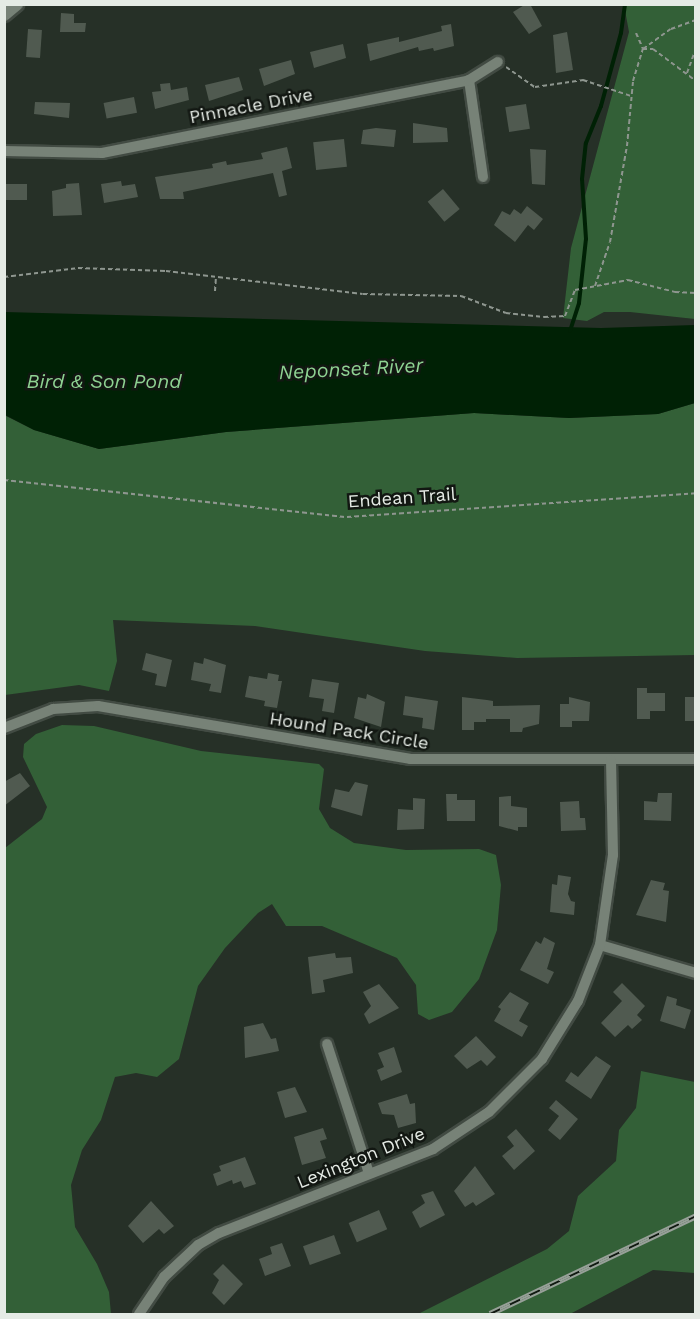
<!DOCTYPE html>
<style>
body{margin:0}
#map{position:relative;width:700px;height:1319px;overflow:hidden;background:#263027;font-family:"Work Sans",sans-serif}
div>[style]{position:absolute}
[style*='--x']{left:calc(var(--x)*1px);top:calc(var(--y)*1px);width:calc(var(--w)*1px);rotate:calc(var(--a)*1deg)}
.forest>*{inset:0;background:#336037}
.water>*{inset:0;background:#002105}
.stream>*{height:4px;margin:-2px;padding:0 2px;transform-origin:2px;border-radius:2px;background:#002105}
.building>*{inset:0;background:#505a50;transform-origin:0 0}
.path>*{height:2px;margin-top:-1px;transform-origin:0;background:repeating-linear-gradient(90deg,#8e968f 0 4.5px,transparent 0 7.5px)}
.roads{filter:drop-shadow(2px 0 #424b43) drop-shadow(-2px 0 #424b43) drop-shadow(0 2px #424b43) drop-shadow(0 -2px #424b43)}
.minor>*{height:10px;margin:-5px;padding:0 5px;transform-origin:5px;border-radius:5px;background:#778277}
.tertiary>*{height:14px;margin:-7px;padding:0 7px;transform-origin:7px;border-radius:7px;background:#778277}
.rail>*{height:6px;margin-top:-3px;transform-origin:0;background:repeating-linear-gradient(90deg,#121712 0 11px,#98a099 0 22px);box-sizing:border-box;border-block:2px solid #98a099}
span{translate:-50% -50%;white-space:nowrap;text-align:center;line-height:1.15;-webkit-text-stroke:5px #121712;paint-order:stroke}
.street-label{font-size:18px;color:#e5ebe5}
.water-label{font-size:20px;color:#8ed292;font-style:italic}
.frame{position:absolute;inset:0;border:6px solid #e5ebe5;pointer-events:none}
</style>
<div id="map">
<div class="forest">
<div style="clip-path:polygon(624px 5px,695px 5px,695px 319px,630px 312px,604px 312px,587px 321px,563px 318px,571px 248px,629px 32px)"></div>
<div style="clip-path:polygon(695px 403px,695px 655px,517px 658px,425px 651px,255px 626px,113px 620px,117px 661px,109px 691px,79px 685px,5px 695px,4px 415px,34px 430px,99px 449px,226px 432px,474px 413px,569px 418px,658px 414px)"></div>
<div style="clip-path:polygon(62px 725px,94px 726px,201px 751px,319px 764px,324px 769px,319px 809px,330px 828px,354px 843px,406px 850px,479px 849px,496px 855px,501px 885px,497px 930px,479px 979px,452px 1012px,429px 1020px,418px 1014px,416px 985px,397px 958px,322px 926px,286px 926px,272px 904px,258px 913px,225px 948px,198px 986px,179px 1059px,157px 1077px,136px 1073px,115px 1077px,101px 1120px,82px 1150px,71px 1185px,75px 1227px,97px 1264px,109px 1292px,111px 1314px,5px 1314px,5px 848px,42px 819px,47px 807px,23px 757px,24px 744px,36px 734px)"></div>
<div style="clip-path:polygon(641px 1071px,695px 1082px,695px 1273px,653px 1270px,570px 1314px,418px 1314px,547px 1249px,569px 1231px,578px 1196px,616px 1161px,619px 1130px,636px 1108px)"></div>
</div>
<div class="water">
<div style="clip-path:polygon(5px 312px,601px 328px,695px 325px,695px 403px,658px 414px,569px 418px,474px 413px,226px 432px,99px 449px,34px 430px,5px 415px)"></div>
</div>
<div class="stream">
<div style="--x:570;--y:331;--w:29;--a:-72"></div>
<div style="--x:579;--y:303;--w:64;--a:-83.8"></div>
<div style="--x:586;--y:239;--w:60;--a:-93.8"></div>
<div style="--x:582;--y:179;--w:36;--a:-84"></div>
<div style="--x:586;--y:143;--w:40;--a:-68"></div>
<div style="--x:601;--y:106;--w:76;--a:-74.7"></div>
<div style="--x:621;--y:33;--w:29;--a:-82"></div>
</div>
<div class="building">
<div style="clip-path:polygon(526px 4px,530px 4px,542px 26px,529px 34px,513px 12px)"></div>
<div style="clip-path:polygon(61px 13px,74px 14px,74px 23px,86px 23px,85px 32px,60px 32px)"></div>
<div style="clip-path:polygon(451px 24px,454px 46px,434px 51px,433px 48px,419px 51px,418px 47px,370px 61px,367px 44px,399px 37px,399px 42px,442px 31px,441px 26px)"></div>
<div style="left:28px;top:29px;width:14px;height:28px;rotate:4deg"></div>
<div style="clip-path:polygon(567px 32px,573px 70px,556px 73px,553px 35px)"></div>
<div style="clip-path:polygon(343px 44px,346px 58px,314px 68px,310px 52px)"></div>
<div style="clip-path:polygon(291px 60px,295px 74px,264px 86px,259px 69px)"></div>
<div style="clip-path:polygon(239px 77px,243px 90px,209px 101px,205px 85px)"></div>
<div style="clip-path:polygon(170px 83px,171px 90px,187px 87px,189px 100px,155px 109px,152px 92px,161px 91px,160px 84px)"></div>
<div style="left:134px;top:97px;width:16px;height:31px;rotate:79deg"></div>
<div style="clip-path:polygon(35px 102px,70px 103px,69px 118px,34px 114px)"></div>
<div style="left:526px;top:104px;width:25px;height:21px;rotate:81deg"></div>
<div style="clip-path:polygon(413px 123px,447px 128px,448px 142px,413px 143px)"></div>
<div style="clip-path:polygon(376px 128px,396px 130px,394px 147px,361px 144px,363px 130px)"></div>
<div style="left:344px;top:139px;width:28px;height:31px;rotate:84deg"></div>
<div style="clip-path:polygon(287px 147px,292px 168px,282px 171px,287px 195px,279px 197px,273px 173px,183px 192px,184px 199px,160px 199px,155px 177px,213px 168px,212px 164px,226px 161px,227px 165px,263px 159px,261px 153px)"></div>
<div style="clip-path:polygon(530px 149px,546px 150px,545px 185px,532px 184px)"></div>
<div style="clip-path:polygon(121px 181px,122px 186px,135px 184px,138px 197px,104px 203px,101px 184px)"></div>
<div style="clip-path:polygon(79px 183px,82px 215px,53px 216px,52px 191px,66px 188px,66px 184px)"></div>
<div style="left:4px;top:184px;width:23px;height:16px"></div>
<div style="left:443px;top:189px;width:26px;height:20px;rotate:50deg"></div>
<div style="clip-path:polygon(527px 206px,543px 219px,534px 230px,528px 225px,515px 242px,494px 225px,502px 211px,510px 215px,514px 209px,521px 214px)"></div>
<div style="clip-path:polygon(146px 653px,172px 660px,166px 687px,155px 685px,157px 674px,142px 670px)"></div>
<div style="clip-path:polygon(204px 658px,226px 665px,221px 693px,209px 691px,211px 684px,191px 680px,194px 662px,203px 664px)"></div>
<div style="clip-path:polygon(268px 673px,279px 675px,278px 681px,282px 681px,277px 708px,264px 706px,265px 701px,245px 697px,249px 676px,267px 679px)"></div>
<div style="clip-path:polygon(312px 679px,339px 683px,334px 713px,322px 711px,324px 699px,309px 697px)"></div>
<div style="clip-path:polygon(637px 688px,647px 688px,647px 693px,665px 693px,665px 711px,650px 711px,650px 719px,637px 719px)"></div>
<div style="clip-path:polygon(367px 694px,385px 702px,381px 727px,354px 718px,358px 697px,366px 699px)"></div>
<div style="clip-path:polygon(405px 696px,438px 701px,434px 730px,422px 728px,423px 718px,403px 715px)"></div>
<div style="clip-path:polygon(462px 697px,487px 700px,493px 701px,493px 706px,540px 705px,539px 724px,523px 728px,522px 732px,510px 732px,510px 719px,486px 719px,486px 722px,474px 722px,474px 730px,462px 730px)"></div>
<div style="clip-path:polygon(569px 697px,590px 702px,589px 721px,572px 721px,572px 727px,560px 727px,560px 704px,569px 704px)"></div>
<div style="left:685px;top:697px;width:11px;height:24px"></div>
<div style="clip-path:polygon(20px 773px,30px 786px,4px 806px,4px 782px)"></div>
<div style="clip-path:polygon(355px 782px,368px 785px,362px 816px,331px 807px,335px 789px,349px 792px)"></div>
<div style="clip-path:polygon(658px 793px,672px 793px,671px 821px,644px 820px,644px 801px,657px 802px)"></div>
<div style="clip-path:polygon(446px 794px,457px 794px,457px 800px,475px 800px,475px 821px,447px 821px)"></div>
<div style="clip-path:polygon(511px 796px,511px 806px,527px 808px,527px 827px,518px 827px,518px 831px,499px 826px,499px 797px)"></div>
<div style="clip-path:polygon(413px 798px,425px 799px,424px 829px,397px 830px,398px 809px,413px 810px)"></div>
<div style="clip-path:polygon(579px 801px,580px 818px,585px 818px,586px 830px,561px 831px,560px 802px)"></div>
<div style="clip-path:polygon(558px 875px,571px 877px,568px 894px,571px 901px,575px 902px,574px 915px,550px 912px,552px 884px,557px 885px)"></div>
<div style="clip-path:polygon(651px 880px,665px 883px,663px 890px,669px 891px,666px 922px,636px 915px)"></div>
<div style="clip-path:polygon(544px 937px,555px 943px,547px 969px,554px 972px,548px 984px,520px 970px,536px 941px,541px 944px)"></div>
<div style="clip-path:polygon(335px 953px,336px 958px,351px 957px,353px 973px,323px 980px,325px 992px,312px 994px,308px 957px)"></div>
<div style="clip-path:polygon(622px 983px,645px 1006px,637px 1015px,642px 1020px,632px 1029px,628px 1025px,615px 1037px,601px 1023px,622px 1001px,613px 992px)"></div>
<div style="clip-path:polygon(379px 984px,399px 1008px,369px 1024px,364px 1014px,371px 1006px,363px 992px)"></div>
<div style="clip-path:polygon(510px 992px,529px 1003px,519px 1021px,528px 1026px,522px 1037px,494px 1021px,501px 1009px,498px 1007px)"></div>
<div style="clip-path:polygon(667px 996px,677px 999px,676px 1005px,691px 1010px,685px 1029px,660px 1021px)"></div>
<div style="clip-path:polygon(263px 1023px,271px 1039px,276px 1038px,279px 1051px,245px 1058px,244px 1027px)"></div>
<div style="clip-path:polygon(476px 1036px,496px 1057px,487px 1066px,481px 1060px,467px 1069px,454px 1056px)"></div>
<div style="clip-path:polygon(394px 1047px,402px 1072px,381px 1081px,377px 1070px,384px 1067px,378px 1053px)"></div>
<div style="clip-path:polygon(596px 1056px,611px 1066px,591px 1099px,565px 1081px,571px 1072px,578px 1077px)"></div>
<div style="clip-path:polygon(295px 1087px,307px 1112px,285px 1118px,277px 1092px)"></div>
<div style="clip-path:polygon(407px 1094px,410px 1104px,415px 1103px,416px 1123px,398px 1128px,394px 1115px,382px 1114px,378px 1103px)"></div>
<div style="clip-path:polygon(556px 1100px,578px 1119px,560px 1140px,548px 1130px,559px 1116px,549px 1108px)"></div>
<div style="clip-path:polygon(323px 1128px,327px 1139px,320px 1141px,326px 1158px,302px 1165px,294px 1137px)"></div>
<div style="clip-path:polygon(516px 1129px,535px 1151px,514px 1170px,502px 1156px,514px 1146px,507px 1137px)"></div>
<div style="clip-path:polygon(245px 1157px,256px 1184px,244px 1188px,241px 1181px,233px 1184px,232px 1180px,217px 1186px,213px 1174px,221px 1171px,219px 1166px)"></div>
<div style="clip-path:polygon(475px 1166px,495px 1194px,476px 1206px,473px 1202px,465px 1207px,454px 1191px)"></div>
<div style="clip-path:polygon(433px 1191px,445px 1215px,420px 1228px,412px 1212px,425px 1203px,421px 1195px)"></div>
<div style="clip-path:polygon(151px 1201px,174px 1226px,164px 1234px,159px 1229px,143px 1243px,128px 1226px)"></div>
<div style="left:379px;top:1210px;width:21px;height:33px;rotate:67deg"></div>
<div style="left:334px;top:1235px;width:20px;height:33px;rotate:70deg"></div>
<div style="clip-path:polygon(282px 1243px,291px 1266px,265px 1276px,259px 1259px,272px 1254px,270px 1247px)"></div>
<div style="clip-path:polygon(223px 1264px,243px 1284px,224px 1305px,212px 1293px,219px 1280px,213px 1274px)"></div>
</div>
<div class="path">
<div style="--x:636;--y:33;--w:17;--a:66"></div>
<div style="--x:643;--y:49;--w:10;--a:0"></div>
<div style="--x:653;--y:49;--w:54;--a:36.7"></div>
<div style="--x:506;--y:67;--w:35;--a:35"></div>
<div style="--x:535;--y:87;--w:49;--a:-8.3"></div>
<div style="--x:583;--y:80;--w:51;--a:18.4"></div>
<div style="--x:687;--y:73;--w:27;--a:-70"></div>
<div style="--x:4;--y:277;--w:75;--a:-6.9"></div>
<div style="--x:78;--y:268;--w:88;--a:2"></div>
<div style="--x:166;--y:271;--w:198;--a:6.7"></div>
<div style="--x:363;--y:294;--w:98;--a:1.2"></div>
<div style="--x:461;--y:296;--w:48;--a:20.7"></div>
<div style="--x:506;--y:313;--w:38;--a:6"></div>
<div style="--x:544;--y:317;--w:21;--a:-3"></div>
<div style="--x:565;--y:316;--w:28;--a:-69"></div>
<div style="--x:575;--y:290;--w:54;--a:-10.7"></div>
<div style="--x:628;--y:280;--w:49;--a:14.3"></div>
<div style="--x:675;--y:292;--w:21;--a:3"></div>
<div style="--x:595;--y:286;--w:46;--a:-71.2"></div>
<div style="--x:610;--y:242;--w:97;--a:-80"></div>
<div style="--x:627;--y:146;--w:65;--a:-84.7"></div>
<div style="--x:633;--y:81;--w:34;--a:-73"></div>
<div style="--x:643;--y:49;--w:34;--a:-36"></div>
<div style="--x:671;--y:29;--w:27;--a:-20"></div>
<div style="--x:215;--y:291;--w:14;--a:-86"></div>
<div style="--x:4;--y:480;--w:345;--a:6.2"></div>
<div style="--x:347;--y:517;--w:350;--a:-3.9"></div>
</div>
<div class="roads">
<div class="minor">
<div style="--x:469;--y:80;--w:98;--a:81.8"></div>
<div style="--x:4;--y:151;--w:98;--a:1.2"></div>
<div style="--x:102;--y:153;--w:374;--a:-11.2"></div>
<div style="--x:469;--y:80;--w:34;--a:-32"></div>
<div style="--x:4;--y:728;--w:53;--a:-21.2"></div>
<div style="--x:53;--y:709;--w:45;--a:-3.8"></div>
<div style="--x:98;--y:706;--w:316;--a:9.6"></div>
<div style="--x:410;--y:759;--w:286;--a:0"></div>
<div style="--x:600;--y:945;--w:100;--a:16.3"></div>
<div style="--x:327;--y:1044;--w:136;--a:72"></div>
<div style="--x:139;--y:1314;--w:45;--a:-56"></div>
<div style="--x:164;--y:1277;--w:47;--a:-43.3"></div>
<div style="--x:198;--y:1245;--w:24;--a:-30"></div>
<div style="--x:219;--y:1233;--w:230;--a:-21.4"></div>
<div style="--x:433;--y:1149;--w:67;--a:-33.5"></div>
<div style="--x:489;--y:1112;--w:75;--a:-45"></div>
<div style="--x:542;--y:1059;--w:68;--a:-58.2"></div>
<div style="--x:578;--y:1001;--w:60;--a:-68.6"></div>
<div style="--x:600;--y:945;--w:91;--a:-81.8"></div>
<div style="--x:613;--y:855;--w:95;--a:-91.2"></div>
</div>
<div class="tertiary">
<div style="--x:4;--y:14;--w:16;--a:-40"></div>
</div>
</div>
<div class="rail">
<div style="--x:490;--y:1314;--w:228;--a:-25.4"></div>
</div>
<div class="street-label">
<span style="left:251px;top:106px;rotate:-11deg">Pinnacle Drive</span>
<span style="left:402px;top:498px;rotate:-4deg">Endean Trail</span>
<span style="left:349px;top:731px;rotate:9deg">Hound Pack Circle</span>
<span style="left:361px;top:1158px;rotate:-22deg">Lexington Drive</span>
</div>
<div class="water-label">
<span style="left:351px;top:369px;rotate:-3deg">Neponset River</span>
<span style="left:104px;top:381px">Bird &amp; Son Pond</span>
</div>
<div class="frame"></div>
</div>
